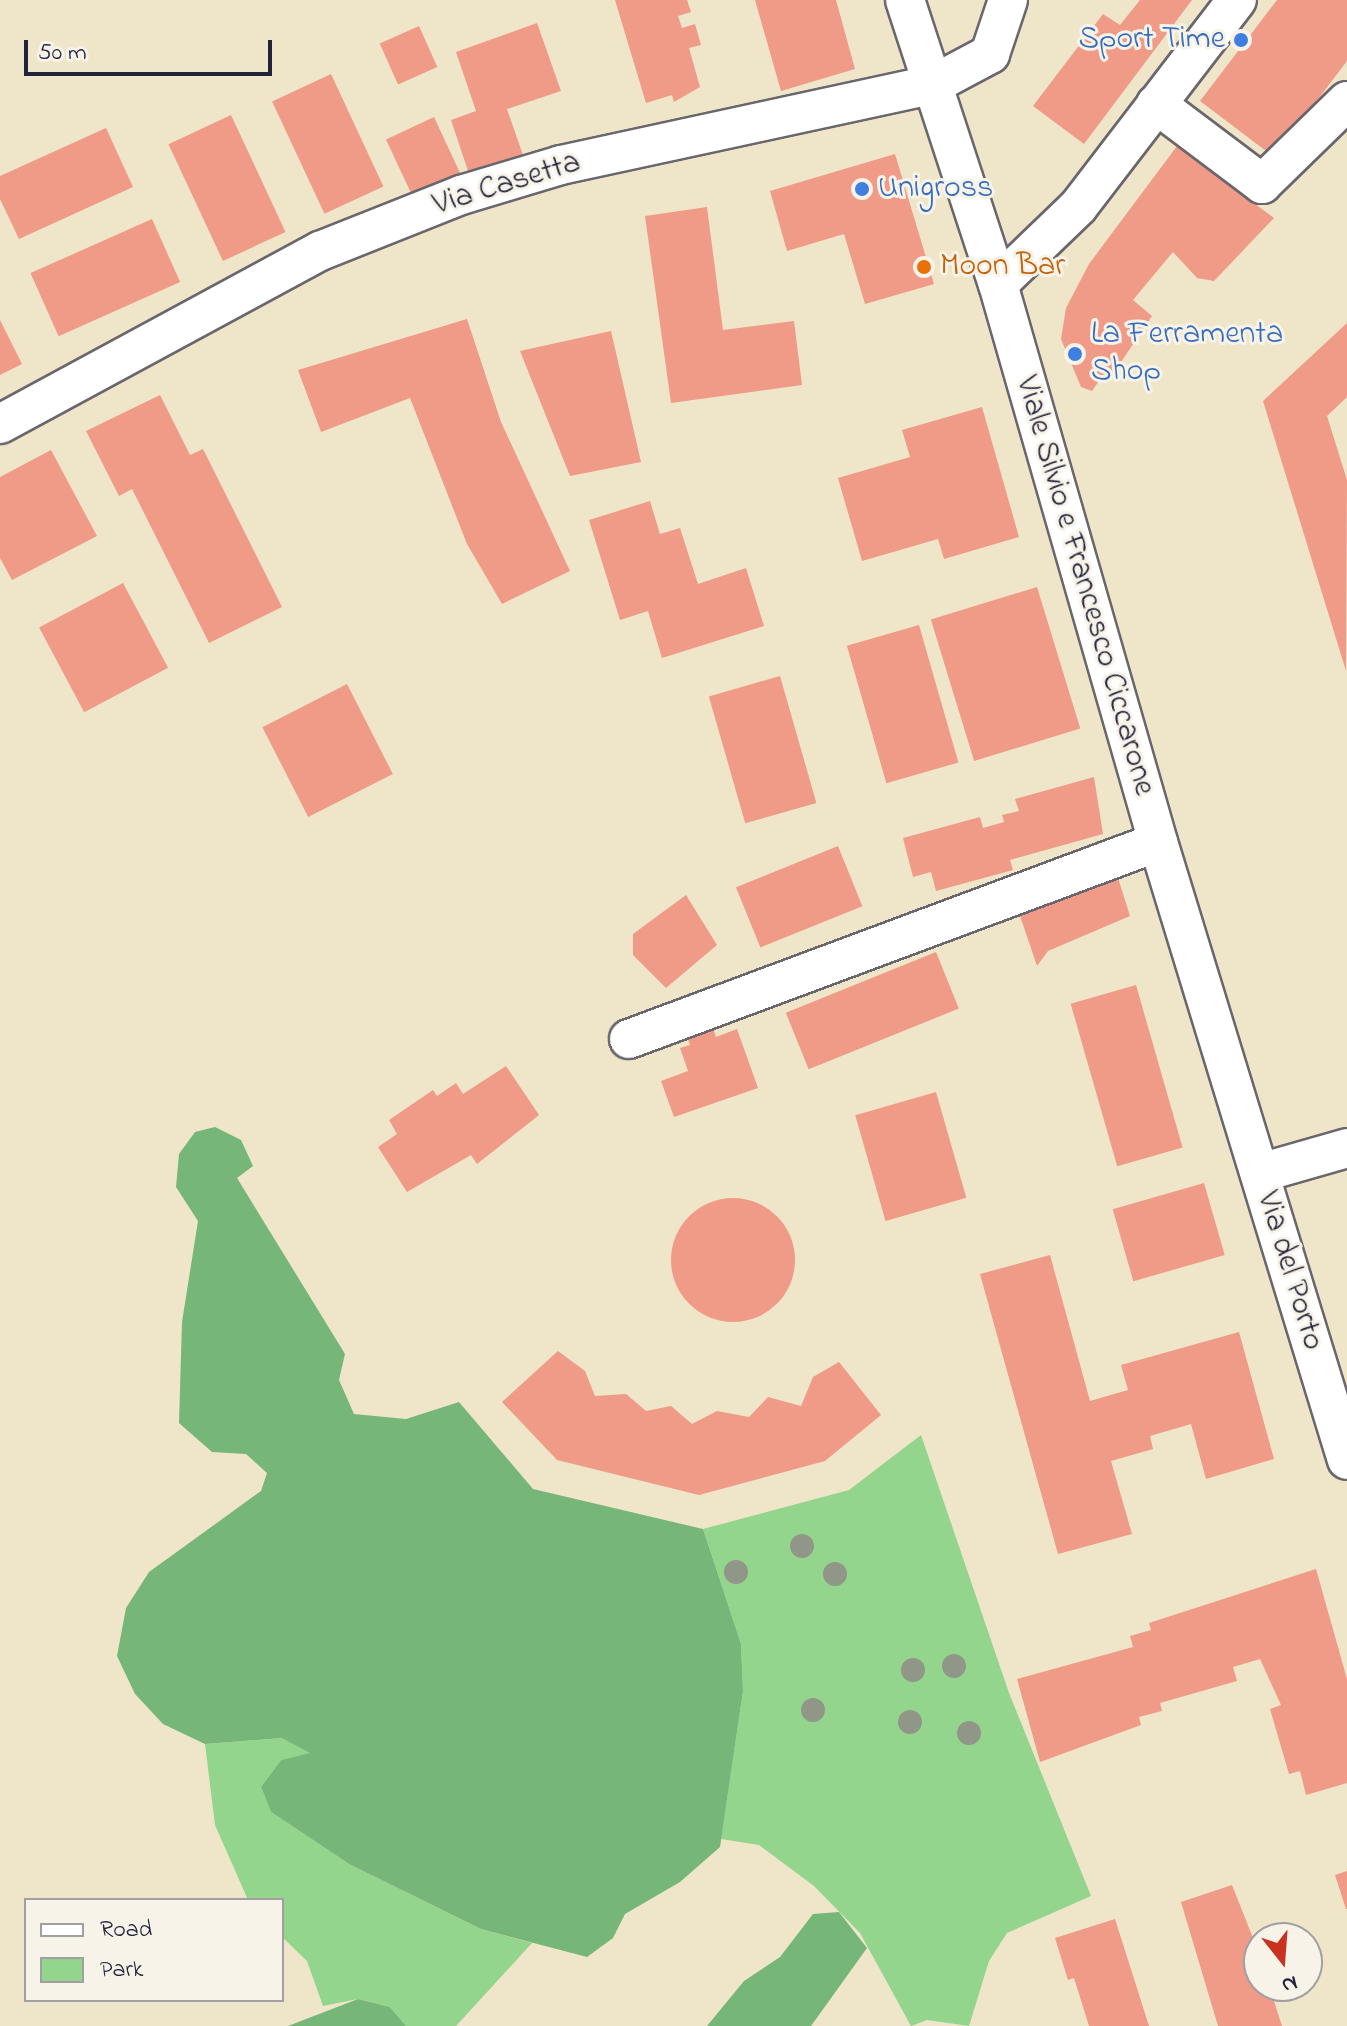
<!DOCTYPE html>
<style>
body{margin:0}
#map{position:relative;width:1347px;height:2026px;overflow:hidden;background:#efe5c9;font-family:"Indie Flower",sans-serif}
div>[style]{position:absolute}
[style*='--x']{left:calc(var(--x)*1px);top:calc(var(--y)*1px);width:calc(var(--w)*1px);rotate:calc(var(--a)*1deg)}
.green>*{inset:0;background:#93d58c}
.forest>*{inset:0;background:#76b678}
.building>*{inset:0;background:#ef9b87;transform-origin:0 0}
.round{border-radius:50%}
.roads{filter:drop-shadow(2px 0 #6a666d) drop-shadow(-2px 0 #6a666d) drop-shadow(0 2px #6a666d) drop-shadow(0 -2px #6a666d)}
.minor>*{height:38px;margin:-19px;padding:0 19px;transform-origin:19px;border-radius:19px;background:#fff}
.trees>*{width:24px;height:24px;margin:-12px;border-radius:50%;background:#919788}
.dots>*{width:22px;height:22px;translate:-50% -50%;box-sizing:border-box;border:4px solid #f7f3e8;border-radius:50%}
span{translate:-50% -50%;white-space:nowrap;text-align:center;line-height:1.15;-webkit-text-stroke:6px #f7f3e8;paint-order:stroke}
.shop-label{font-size:32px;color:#366cbe}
.right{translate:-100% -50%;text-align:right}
.left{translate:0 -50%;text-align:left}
.street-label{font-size:32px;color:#22223b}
.food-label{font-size:32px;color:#c56008}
.legend{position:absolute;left:24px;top:1898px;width:260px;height:104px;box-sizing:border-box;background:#f7f3e8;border:2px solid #a29fa3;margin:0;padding:10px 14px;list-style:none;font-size:24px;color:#22223b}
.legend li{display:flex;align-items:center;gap:16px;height:40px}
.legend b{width:40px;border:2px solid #a29fa3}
.north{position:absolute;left:1243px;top:1922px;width:80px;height:80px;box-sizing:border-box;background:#f7f3e8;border:2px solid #a29fa3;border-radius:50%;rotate:163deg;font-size:22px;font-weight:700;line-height:32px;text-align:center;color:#22223b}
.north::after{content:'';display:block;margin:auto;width:28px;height:36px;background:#c8321e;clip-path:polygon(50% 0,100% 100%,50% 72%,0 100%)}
.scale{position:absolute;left:24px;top:40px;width:248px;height:36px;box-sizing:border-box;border:4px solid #22223b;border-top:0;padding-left:10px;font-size:24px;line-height:28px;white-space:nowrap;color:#22223b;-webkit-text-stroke:6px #f7f3e8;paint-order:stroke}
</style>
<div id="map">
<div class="green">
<div style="clip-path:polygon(921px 1435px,1009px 1693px,1091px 1896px,1007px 1933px,989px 1961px,969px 2026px,927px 2020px,911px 2026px,860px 1933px,814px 1886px,759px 1845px,721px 1839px,743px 1691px,741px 1644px,703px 1529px,849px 1490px)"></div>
<div style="clip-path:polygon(283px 1738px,312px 1753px,281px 1760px,261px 1787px,271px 1812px,349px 1864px,481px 1929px,532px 1943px,456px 2026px,406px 2026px,390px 2007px,358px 1999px,323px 2006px,307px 1961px,282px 1937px,282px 1900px,248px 1900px,215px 1825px,205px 1744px)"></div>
</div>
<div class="forest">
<div style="clip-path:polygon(215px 1127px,241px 1140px,253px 1166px,237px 1178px,345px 1354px,339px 1380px,354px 1414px,406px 1419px,459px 1402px,533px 1489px,703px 1529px,741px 1644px,743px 1691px,720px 1847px,680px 1882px,625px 1914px,613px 1938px,587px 1957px,481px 1929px,349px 1864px,271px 1812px,261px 1787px,281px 1760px,310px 1753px,282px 1738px,205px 1744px,163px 1724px,135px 1694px,117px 1656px,126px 1608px,149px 1572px,261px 1491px,267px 1473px,246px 1454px,212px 1452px,179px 1423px,182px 1322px,198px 1221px,176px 1187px,179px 1154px,195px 1132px)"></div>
<div style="clip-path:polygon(839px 1912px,867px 1948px,811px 2026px,707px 2026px,744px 1981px,780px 1957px,813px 1914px)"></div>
<div style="clip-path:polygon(358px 1999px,390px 2007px,406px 2026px,288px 2026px)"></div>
</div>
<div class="building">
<div style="clip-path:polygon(615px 0,687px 0,691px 12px,678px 16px,682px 28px,695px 24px,701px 45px,689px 48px,700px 87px,674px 102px,672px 95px,646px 103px)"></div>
<div style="clip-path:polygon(755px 0,836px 0,855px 69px,781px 91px)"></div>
<div style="clip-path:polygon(1140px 0,1192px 0,1084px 144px,1033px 106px,1103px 14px,1120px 25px)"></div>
<div style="clip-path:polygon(1277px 0,1347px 0,1347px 61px,1274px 157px,1200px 101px)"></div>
<div style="clip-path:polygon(537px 23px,561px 91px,507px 109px,523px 155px,469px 174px,451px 120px,476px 111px,456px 52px)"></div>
<div style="left:419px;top:26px;width:45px;height:43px;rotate:66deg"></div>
<div style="left:331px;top:74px;width:124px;height:65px;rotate:65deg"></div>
<div style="left:231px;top:115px;width:129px;height:69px;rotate:65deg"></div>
<div style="left:434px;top:117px;width:62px;height:53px;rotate:65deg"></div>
<div style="clip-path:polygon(106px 128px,133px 187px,19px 239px,0 199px,0 176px)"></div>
<div style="clip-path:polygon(1177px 146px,1274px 218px,1214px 281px,1197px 278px,1173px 252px,1133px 300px,1152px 316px,1111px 377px,1103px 375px,1092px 391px,1081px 387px,1061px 339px,1066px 308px,1089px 264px)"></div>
<div style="clip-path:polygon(895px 154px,934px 284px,865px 304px,844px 234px,787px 251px,770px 191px)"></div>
<div style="clip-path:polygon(707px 207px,723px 330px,794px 321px,802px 385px,671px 403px,645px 216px)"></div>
<div style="left:152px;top:219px;width:69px;height:133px;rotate:66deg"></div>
<div style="clip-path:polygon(467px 319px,501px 422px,570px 571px,502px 604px,467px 544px,410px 398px,321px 432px,298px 370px)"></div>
<div style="clip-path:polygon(0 320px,22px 364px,0 375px)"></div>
<div style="clip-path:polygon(1347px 323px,1347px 397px,1327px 416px,1347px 480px,1346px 671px,1263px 401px)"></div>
<div style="clip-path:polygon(611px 331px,641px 462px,570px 476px,520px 351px)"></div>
<div style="clip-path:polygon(160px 395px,190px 455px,203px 449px,282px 607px,209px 643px,132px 489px,119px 496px,86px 431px)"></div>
<div style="clip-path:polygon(982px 407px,1019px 537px,944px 559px,938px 539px,862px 561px,838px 478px,910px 457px,902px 430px)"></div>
<div style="clip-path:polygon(51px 450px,97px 536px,12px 580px,0 558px,0 477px)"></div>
<div style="clip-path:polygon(650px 501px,660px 534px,680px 528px,698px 584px,746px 568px,764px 626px,662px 658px,648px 611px,620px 620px,589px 520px)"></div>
<div style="left:123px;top:583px;width:96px;height:95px;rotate:62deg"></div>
<div style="left:1037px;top:587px;width:148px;height:111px;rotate:73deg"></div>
<div style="left:919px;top:625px;width:143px;height:75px;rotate:74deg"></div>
<div style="left:780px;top:676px;width:132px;height:74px;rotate:74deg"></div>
<div style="left:347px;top:684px;width:101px;height:95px;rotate:63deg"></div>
<div style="clip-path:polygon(1094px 777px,1103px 834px,1010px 860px,1013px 870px,936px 891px,931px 872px,913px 877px,903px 838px,980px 817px,983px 828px,1004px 822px,1002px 815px,1019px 811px,1015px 799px)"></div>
<div style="left:838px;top:846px;width:65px;height:110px;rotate:68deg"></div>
<div style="clip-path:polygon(1118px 878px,1130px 916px,1048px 951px,1037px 966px,1018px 910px)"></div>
<div style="clip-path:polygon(686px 895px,717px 945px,666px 988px,633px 955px,633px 934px)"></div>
<div style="left:936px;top:952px;width:61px;height:162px;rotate:68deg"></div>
<div style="left:1136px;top:985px;width:169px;height:68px;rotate:74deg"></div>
<div style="clip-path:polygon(710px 1019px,716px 1037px,737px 1029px,758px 1088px,674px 1117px,661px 1081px,688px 1071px,680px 1048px,690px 1045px,684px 1028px)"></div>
<div style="clip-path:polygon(506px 1066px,539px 1115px,477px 1164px,471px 1155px,407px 1192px,378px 1147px,397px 1134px,389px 1120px,433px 1090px,437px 1096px,456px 1083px,463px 1094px)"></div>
<div style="left:936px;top:1092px;width:110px;height:84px;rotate:74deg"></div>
<div style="left:1204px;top:1183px;width:75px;height:95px;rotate:74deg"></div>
<div class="round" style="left:671px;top:1198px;width:124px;height:124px"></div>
<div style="clip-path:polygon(1050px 1255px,1090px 1401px,1128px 1390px,1121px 1365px,1239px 1332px,1274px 1459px,1206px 1479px,1191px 1424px,1150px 1436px,1153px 1449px,1111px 1461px,1132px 1534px,1058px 1554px,980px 1274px)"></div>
<div style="clip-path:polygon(558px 1351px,585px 1371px,595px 1396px,626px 1394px,646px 1411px,671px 1406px,692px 1424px,717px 1411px,749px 1417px,768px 1397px,801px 1406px,813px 1377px,839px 1362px,881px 1415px,825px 1461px,699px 1495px,557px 1460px,502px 1402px)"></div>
<div style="clip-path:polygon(1316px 1569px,1347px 1679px,1347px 1783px,1306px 1795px,1300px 1771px,1289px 1774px,1270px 1709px,1281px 1705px,1260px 1659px,1233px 1667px,1237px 1681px,1160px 1703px,1162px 1711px,1139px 1717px,1141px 1725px,1040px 1762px,1017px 1679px,1133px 1647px,1130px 1636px,1151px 1630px,1149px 1623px)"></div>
<div style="clip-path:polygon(1347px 1871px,1347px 1909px,1346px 1909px,1335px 1875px)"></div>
<div style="clip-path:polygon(1232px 1885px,1259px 1953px,1259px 1986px,1269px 1986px,1282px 2026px,1218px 2026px,1181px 1902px)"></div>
<div style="clip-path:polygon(1115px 1919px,1149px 2026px,1089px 2026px,1074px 1978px,1068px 1980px,1055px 1938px)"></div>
</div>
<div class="roads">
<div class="minor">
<div style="--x:905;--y:0;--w:299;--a:71.9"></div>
<div style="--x:998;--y:284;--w:580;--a:74"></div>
<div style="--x:1158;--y:842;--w:646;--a:73"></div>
<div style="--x:1156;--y:104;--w:133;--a:37"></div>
<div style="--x:1262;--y:184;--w:119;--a:-44.3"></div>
<div style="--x:998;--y:284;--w:111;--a:-43.9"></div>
<div style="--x:1078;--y:207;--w:261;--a:-52.5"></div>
<div style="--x:0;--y:424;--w:364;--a:-28.4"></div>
<div style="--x:320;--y:251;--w:152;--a:-21.7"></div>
<div style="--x:461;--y:195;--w:104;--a:-16.7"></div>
<div style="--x:561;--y:165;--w:380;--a:-12.2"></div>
<div style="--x:932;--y:85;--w:66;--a:-28.1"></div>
<div style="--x:990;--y:54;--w:57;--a:-71.6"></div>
<div style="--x:629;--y:1039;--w:564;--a:-20.43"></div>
<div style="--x:1260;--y:1173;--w:91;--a:-16"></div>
</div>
</div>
<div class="trees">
<div style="left:802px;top:1546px"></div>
<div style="left:736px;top:1572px"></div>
<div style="left:835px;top:1574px"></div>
<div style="left:954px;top:1666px"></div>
<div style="left:913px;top:1670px"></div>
<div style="left:813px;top:1710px"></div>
<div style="left:910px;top:1722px"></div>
<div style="left:969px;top:1733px"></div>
</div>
<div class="dots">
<div style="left:1241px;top:40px;background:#3f7fe0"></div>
<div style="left:862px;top:189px;background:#3f7fe0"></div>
<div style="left:924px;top:267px;background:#e8710a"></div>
<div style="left:1075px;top:354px;background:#3f7fe0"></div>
</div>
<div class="shop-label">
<span class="right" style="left:1225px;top:40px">Sport Time</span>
<span class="left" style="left:878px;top:189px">Unigross</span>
<span class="left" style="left:1091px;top:354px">La Ferramenta<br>Shop</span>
</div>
<div class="street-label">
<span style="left:507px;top:185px;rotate:-17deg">Via Casetta</span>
<span style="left:1084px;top:586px;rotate:74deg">Viale Silvio e Francesco Ciccarone</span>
<span style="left:1289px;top:1271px;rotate:73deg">Via del Porto</span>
</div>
<div class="food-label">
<span class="left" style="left:940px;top:267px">Moon Bar</span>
</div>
<ul class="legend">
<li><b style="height:10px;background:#fff"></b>Road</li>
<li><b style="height:22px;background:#93d58c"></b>Park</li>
</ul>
<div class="north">N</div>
<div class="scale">50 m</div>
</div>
